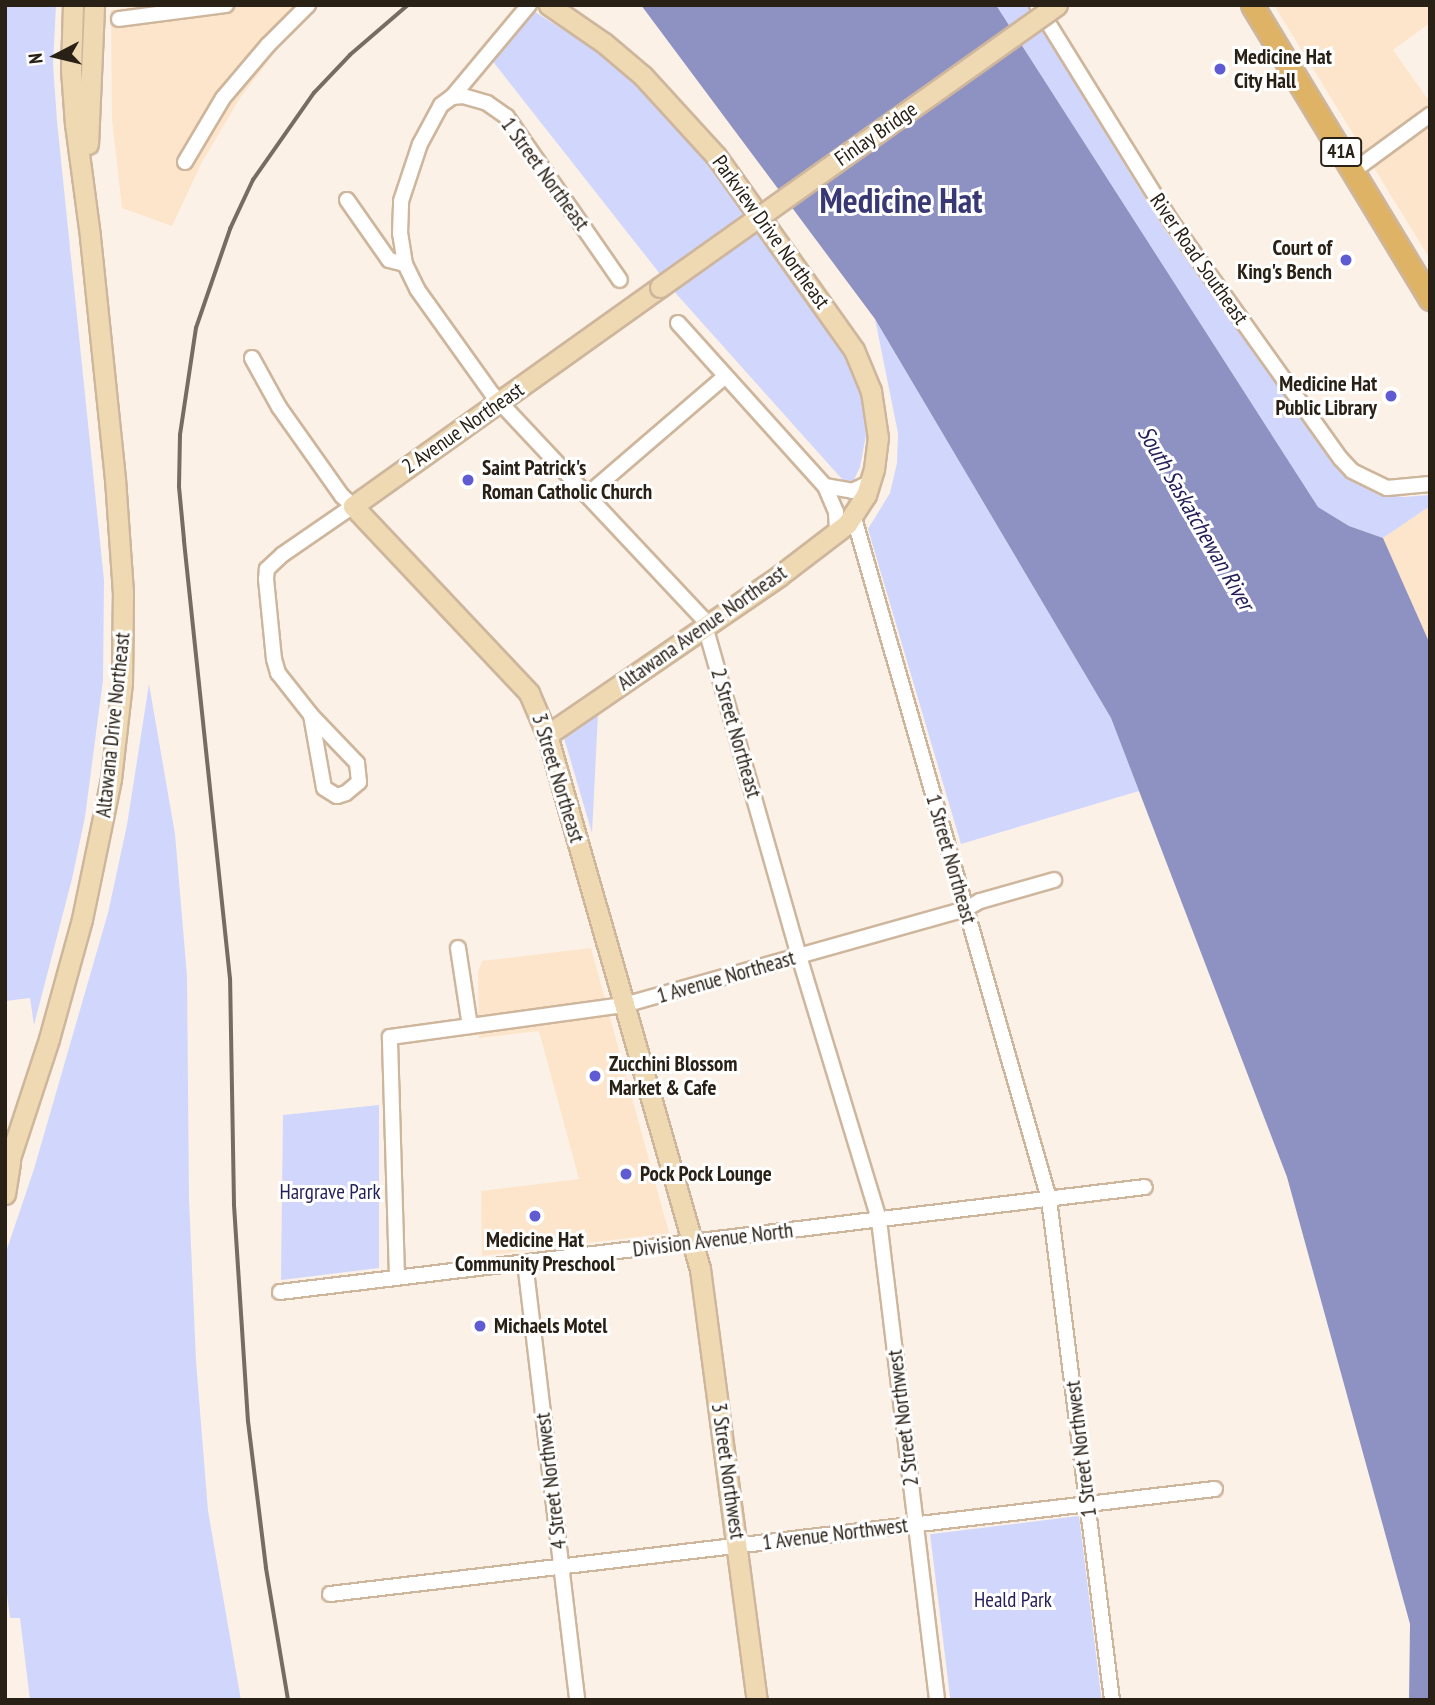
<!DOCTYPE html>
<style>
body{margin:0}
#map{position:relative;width:1435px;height:1705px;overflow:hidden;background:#fbf1e6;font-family:"PT Sans Narrow",sans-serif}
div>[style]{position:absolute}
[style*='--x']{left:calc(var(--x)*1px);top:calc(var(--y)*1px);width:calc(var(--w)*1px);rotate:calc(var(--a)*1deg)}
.built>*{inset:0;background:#fde5cb}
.green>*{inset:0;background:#d1d6fd;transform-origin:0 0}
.water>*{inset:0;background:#8e92c3}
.roads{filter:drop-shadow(2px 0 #ceb69d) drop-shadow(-2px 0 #ceb69d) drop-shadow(0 2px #ceb69d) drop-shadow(0 -2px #ceb69d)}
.street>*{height:14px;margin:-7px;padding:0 7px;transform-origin:7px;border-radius:7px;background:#fff}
.secondary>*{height:19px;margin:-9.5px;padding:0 9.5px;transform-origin:9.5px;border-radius:9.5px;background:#efd9b2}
.primary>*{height:21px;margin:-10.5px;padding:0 10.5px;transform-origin:10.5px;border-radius:10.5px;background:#dfb366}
.rail>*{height:3.5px;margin:-1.75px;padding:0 1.75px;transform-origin:1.75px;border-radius:1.75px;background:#766c62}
.bridges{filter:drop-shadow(2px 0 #ceb69d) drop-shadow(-2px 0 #ceb69d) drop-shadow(0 2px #ceb69d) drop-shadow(0 -2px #ceb69d)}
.secondary-bridge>*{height:19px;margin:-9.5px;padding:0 9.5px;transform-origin:9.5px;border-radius:9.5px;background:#efd9b2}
.dots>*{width:19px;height:19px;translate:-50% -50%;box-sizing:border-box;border:4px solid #fff;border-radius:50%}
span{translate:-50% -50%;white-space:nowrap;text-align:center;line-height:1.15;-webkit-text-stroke:6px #fff;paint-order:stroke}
.shield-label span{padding:2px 5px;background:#fff;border:2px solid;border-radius:5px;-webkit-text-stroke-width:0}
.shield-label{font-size:19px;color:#292016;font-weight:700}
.poi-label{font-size:21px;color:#292016;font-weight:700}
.left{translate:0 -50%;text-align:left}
.right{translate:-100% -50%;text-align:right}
.street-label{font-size:21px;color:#292016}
.park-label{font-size:21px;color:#221f59}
.water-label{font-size:23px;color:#221e59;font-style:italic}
.town-label{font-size:35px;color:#383974;font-weight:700}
.frame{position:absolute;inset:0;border:7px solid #292016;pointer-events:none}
.north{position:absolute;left:21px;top:21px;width:70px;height:70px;-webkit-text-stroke:5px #fff;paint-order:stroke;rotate:263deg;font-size:19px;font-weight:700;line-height:28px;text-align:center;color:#292016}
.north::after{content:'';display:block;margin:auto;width:24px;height:32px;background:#292016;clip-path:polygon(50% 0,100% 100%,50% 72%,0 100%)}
</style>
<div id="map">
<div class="built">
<div style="clip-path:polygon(152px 5px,319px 5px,289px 34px,240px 98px,202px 162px,172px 226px,122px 208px,112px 119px,111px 10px)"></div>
<div style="clip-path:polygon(1274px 5px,1430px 5px,1430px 23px,1393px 50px,1427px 98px,1430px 97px,1430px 259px)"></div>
<div style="clip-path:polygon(1430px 506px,1430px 644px,1383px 538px)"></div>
<div style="clip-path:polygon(591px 948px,669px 1233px,482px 1256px,481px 1191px,579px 1179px,539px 1031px,479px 1038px,478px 972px,482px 961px)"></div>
</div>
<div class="green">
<div style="clip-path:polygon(5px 5px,56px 5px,53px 64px,57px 121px,104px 580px,103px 680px,85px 817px,72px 879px,34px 1025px,30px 998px,5px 1001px)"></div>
<div style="clip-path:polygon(996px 5px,1027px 5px,1164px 229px,1335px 463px,1356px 481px,1378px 493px,1404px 497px,1430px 495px,1430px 506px,1383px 538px,1349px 526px,1318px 507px)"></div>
<div style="clip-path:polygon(532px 10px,595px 50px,646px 91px,682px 128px,853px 368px,863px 399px,866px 435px,860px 467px,850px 488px,671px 288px,491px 59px)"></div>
<div style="clip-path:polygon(875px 319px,1111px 718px,1139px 791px,961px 844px,868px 529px,890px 493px,897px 463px,898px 433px)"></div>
<div style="clip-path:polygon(149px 684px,175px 834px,187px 976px,189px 1199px,196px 1361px,208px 1511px,241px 1700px,30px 1700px,20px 1618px,10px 1618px,5px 1579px,5px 1255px,34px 1169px,108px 913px,127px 825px)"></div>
<div style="clip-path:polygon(598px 714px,592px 833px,564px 738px)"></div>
<div style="clip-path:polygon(379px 1105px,379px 1268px,281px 1280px,283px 1115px)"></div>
<div style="left:1079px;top:1516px;width:185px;height:150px;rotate:83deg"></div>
</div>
<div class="water">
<div style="clip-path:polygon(641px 5px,996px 5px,1318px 507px,1349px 526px,1383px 538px,1430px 644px,1430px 1700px,1409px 1700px,1410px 1624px,1287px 1177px,1111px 718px,875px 319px)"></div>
</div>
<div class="roads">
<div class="street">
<div style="--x:1037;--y:5;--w:254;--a:58.2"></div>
<div style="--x:1171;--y:221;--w:292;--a:54.5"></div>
<div style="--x:1341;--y:459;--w:16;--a:47"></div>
<div style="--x:1352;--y:471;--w:39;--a:26"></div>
<div style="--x:1387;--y:488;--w:43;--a:-5.3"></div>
<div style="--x:119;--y:19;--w:108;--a:-7.5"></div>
<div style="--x:452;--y:97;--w:11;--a:-5"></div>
<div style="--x:463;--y:96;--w:25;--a:16"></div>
<div style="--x:487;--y:103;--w:24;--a:35"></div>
<div style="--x:507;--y:117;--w:198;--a:55.3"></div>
<div style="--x:185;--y:162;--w:74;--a:-59.3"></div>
<div style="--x:223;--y:98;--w:70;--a:-49.7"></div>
<div style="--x:268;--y:45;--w:57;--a:-45"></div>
<div style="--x:1352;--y:172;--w:97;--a:-36.2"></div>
<div style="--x:347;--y:200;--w:73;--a:55"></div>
<div style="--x:389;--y:260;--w:16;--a:14"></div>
<div style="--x:405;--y:264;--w:28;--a:64"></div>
<div style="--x:417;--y:289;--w:130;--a:54.4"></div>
<div style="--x:493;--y:395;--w:307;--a:46.8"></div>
<div style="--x:703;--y:619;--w:350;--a:74.1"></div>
<div style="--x:799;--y:956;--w:276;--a:73.1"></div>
<div style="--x:879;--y:1220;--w:483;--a:83.1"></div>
<div style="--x:405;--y:264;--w:30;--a:-99"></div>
<div style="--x:400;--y:234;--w:33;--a:-88"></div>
<div style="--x:401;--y:201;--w:60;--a:-71.6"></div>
<div style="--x:420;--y:144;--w:44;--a:-61.7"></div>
<div style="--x:441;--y:105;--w:14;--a:-36"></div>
<div style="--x:452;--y:97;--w:120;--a:-50.1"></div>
<div style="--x:678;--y:323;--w:219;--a:48"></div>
<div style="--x:825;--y:486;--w:28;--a:67"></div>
<div style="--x:836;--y:512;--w:20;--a:87"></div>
<div style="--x:252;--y:358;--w:56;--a:61.1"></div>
<div style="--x:279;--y:407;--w:109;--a:54.7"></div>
<div style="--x:342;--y:496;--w:15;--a:42"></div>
<div style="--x:353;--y:506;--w:86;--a:145.4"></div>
<div style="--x:282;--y:555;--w:21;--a:137"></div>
<div style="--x:267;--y:569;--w:10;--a:96"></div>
<div style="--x:266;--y:579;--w:80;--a:84.3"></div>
<div style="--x:274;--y:659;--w:15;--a:74"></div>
<div style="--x:278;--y:673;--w:53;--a:51.8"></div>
<div style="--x:311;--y:715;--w:74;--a:79.9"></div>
<div style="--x:324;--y:788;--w:15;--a:32"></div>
<div style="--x:337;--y:796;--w:9;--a:-18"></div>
<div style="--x:346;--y:793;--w:17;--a:-40"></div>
<div style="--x:359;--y:782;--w:19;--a:-96"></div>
<div style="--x:357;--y:763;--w:66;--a:-133.8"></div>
<div style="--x:825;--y:486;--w:27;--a:10"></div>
<div style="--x:852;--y:491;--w:21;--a:-25"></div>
<div style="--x:587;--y:495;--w:181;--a:-40.7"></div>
<div style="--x:854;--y:518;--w:708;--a:74.02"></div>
<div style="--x:1049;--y:1199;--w:505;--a:82.83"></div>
<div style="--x:458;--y:948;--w:79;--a:81.3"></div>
<div style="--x:525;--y:1262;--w:441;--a:83.2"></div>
<div style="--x:397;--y:1277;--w:240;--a:-91.7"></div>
<div style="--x:390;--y:1037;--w:236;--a:-7.8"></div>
<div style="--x:624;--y:1005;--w:355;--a:-15.7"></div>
<div style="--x:966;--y:909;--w:16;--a:-30"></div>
<div style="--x:980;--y:901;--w:77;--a:-15.8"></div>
<div style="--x:280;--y:1292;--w:871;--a:-6.92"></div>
<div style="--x:330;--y:1594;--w:891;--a:-6.77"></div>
</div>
<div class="secondary">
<div style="--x:88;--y:144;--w:139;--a:-87.5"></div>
<div style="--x:660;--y:287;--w:377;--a:144.5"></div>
<div style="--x:353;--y:506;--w:257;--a:46.7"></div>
<div style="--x:529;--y:693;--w:46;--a:66.8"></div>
<div style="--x:547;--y:735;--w:555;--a:74.01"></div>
<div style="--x:700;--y:1269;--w:435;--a:82.5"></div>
<div style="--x:547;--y:735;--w:281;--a:-34.4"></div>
<div style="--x:779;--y:576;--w:86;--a:-37.4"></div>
<div style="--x:847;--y:524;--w:35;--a:-57"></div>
<div style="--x:866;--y:495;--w:27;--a:-73"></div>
<div style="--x:874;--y:469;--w:31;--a:-83"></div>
<div style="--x:878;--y:438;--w:48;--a:-98.5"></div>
<div style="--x:871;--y:391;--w:44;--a:-112.5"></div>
<div style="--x:854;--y:350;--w:238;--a:-125.4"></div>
<div style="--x:716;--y:156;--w:108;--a:-132.4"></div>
<div style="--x:643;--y:76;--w:51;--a:-139.8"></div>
<div style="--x:604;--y:43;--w:67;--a:-145.4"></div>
<div style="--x:5;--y:1173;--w:141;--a:-71.8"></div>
<div style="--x:49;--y:1039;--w:124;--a:-74.6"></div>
<div style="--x:82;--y:919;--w:143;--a:-78.3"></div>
<div style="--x:111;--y:779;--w:97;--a:-83.5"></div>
<div style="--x:122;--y:683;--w:90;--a:-89.4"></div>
<div style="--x:123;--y:593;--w:114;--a:-94"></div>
<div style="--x:115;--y:479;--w:244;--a:-95.9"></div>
<div style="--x:90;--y:236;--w:113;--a:-97.6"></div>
<div style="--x:75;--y:124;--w:55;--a:-94.2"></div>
<div style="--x:71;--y:69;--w:64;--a:-88.2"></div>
<div style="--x:5;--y:1194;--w:33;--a:-81"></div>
</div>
<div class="primary">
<div style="--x:1252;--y:5;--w:344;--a:58.8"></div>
</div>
</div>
<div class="rail">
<div style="--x:288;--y:1700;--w:134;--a:-99.5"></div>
<div style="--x:266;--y:1568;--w:147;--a:-97"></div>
<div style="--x:248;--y:1422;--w:218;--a:-93.7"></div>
<div style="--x:234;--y:1204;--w:225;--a:-91"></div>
<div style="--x:230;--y:979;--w:441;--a:-96"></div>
<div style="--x:184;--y:540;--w:53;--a:-95.4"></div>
<div style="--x:179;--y:487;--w:52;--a:-88.9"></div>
<div style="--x:180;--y:435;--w:108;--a:-81.5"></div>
<div style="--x:196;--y:328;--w:105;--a:-71"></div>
<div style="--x:230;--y:229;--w:54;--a:-64.9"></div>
<div style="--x:253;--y:180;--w:106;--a:-55"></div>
<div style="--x:314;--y:93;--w:52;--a:-46.5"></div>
<div style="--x:350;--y:55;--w:77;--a:-40.8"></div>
</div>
<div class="bridges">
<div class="secondary-bridge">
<div style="--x:660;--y:287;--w:487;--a:-35.4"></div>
</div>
</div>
<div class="dots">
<div style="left:1220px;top:69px;background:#5f5bd3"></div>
<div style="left:1346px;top:260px;background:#5f5bd3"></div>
<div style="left:1391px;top:396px;background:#5f5bd3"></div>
<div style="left:468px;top:480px;background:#5f5bd3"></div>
<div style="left:595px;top:1076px;background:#5f5bd3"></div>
<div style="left:626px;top:1174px;background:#5f5bd3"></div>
<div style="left:535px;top:1216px;background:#5f5bd3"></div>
<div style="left:480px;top:1326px;background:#5f5bd3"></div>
</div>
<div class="shield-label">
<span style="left:1341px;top:152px">41A</span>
</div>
<div class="poi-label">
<span class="left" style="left:1234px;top:69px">Medicine Hat<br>City Hall</span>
<span class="right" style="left:1332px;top:260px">Court of<br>King's Bench</span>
<span class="right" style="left:1377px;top:396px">Medicine Hat<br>Public Library</span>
<span class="left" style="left:482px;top:480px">Saint Patrick's<br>Roman Catholic Church</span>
<span class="left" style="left:609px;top:1076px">Zucchini Blossom<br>Market &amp; Cafe</span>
<span class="left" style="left:640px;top:1174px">Pock Pock Lounge</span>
<span style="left:535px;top:1252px">Medicine Hat<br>Community Preschool</span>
<span class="left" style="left:494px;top:1326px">Michaels Motel</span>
</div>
<div class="street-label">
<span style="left:876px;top:134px;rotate:-35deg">Finlay Bridge</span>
<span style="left:545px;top:174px;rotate:54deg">1 Street Northeast</span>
<span style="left:771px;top:232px;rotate:54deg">Parkview Drive Northeast</span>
<span style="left:1199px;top:259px;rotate:55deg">River Road Southeast</span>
<span style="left:463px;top:428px;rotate:-35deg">2 Avenue Northeast</span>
<span style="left:702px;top:628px;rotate:-35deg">Altawana Avenue Northeast</span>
<span style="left:113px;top:725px;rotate:-84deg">Altawana Drive Northeast</span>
<span style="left:736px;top:733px;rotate:74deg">2 Street Northeast</span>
<span style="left:558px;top:778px;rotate:73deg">3 Street Northeast</span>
<span style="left:951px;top:859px;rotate:74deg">1 Street Northeast</span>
<span style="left:726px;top:977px;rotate:-16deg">1 Avenue Northeast</span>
<span style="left:713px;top:1240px;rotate:-7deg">Division Avenue North</span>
<span style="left:903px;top:1418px;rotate:-97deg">2 Street Northwest</span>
<span style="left:1081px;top:1449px;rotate:-97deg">1 Street Northwest</span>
<span style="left:728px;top:1471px;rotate:82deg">3 Street Northwest</span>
<span style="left:551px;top:1481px;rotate:-97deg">4 Street Northwest</span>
<span style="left:835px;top:1534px;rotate:-7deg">1 Avenue Northwest</span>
</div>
<div class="park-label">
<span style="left:330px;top:1192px">Hargrave Park</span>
<span style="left:1013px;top:1600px">Heald Park</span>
</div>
<div class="water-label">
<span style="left:1196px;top:518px;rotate:60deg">South Saskatchewan River</span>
</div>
<div class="town-label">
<span style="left:901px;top:200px">Medicine Hat</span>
</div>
<div class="frame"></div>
<div class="north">N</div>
</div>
